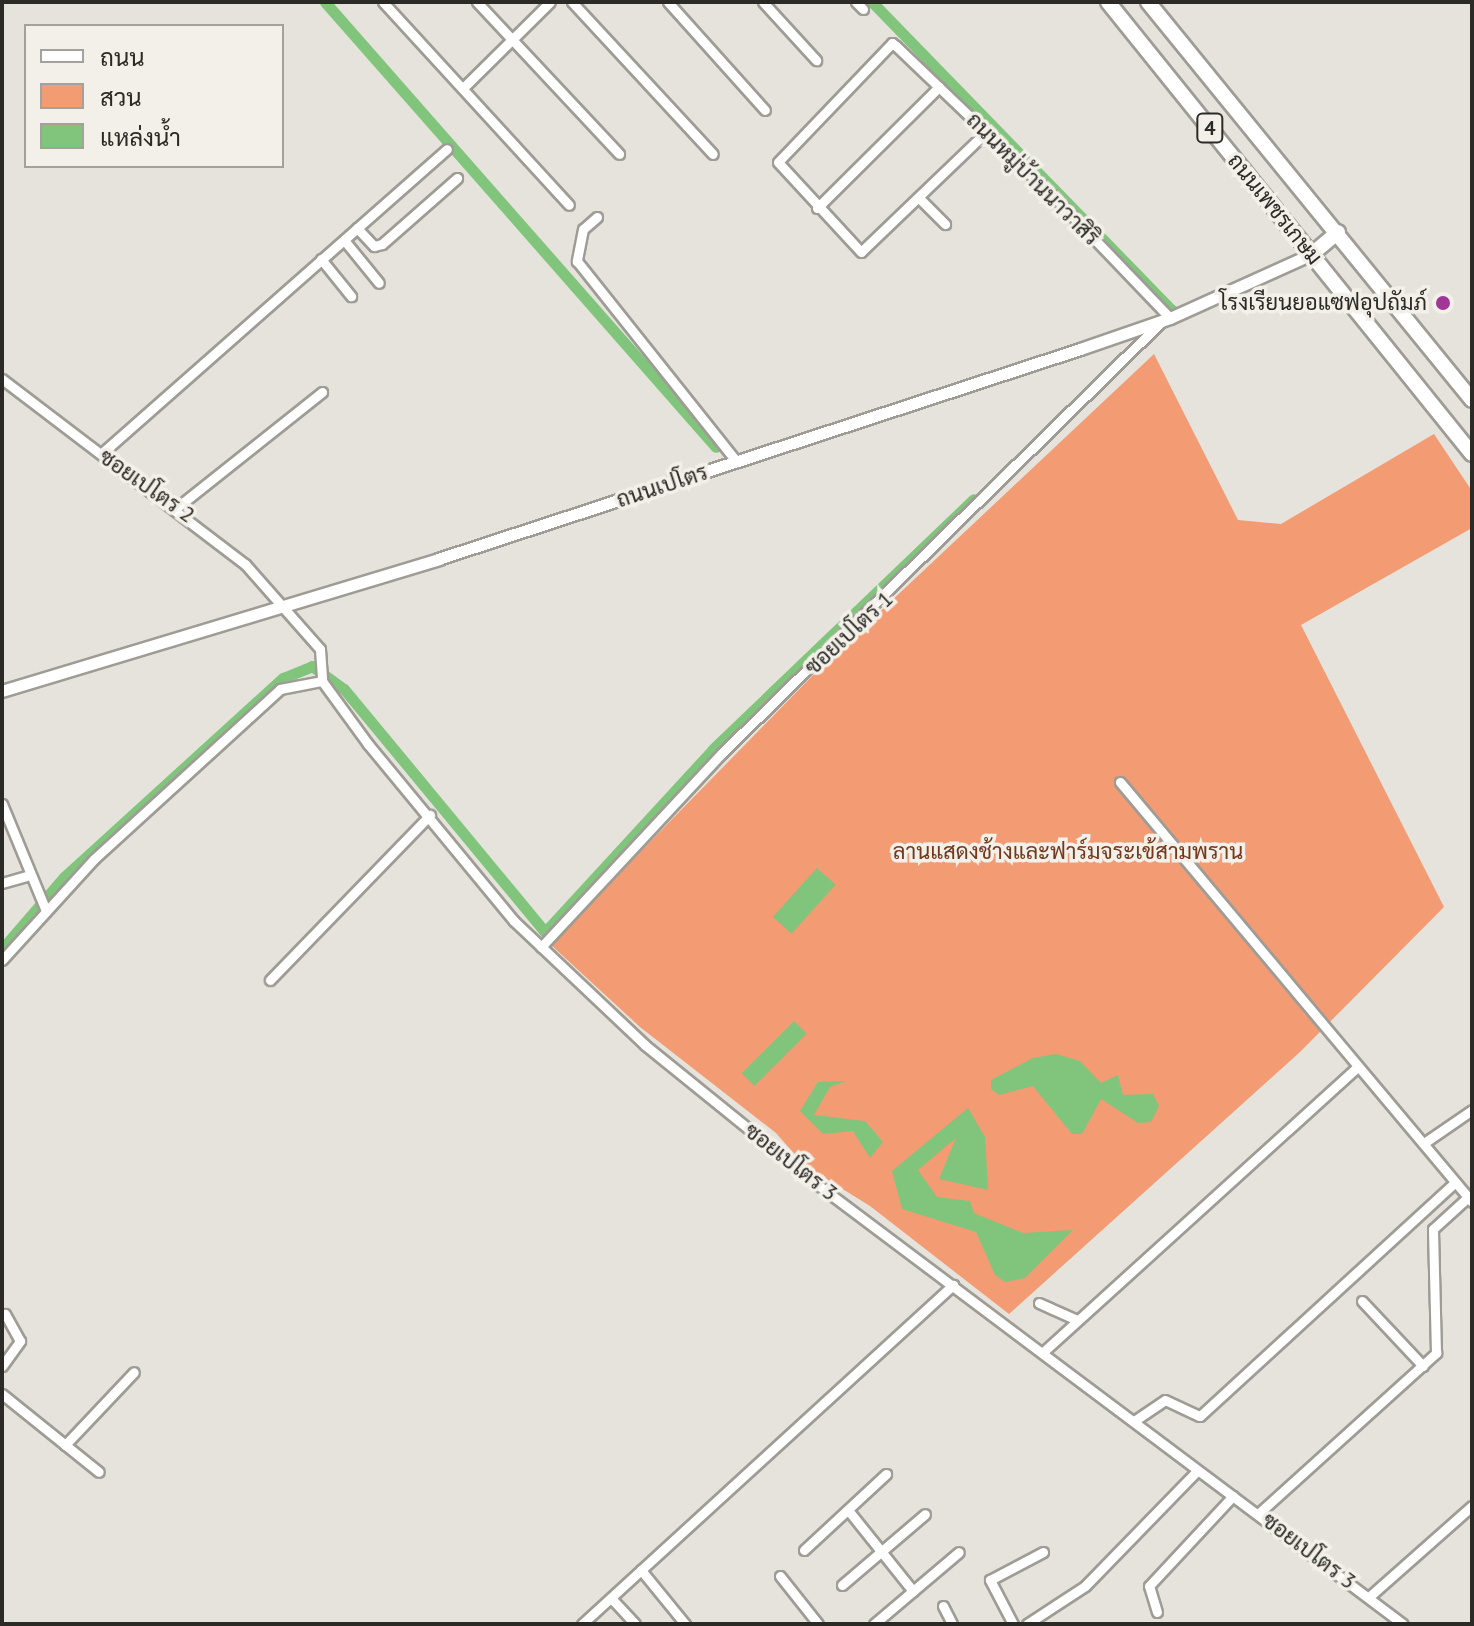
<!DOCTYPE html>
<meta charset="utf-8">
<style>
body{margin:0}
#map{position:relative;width:1474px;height:1626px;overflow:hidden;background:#e5e3db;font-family:"PT Sans",Sarabun,sans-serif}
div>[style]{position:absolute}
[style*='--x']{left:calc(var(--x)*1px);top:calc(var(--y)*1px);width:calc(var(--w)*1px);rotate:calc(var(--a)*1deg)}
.green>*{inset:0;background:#f39b73}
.water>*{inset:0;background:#80c57b;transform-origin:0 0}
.canal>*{height:11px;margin:-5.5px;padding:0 5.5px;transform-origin:5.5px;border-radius:5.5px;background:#80c57b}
.roads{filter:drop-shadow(2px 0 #9e9c95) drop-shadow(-2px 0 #9e9c95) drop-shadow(0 2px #9e9c95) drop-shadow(0 -2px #9e9c95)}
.minor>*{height:9px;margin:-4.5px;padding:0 4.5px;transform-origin:4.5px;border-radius:4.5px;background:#fff}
.tertiary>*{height:11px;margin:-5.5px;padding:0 5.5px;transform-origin:5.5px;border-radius:5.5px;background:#fff}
.primary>*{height:14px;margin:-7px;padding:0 7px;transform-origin:7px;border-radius:7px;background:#fff}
.dots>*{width:22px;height:22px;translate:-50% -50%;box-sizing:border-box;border:4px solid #f2f0e8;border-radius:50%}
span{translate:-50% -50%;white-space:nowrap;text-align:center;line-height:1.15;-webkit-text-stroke:7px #f2f0e8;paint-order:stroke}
.shield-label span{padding:2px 6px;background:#f2f0e8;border:2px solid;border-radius:6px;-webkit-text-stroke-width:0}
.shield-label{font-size:20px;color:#2b2a27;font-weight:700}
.street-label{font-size:22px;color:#2b2a27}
.poi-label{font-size:22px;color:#2b2a27}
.right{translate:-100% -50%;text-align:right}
.park-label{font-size:22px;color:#74391d}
.frame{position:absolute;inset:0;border:4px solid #2b2a27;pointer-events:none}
.legend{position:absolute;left:24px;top:24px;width:260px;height:144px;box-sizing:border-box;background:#f2f0e8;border:2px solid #a2a19b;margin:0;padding:10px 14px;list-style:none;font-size:24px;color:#2b2a27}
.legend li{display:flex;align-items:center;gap:16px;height:40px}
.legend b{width:40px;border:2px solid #a2a19b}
</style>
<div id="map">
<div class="green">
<div style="clip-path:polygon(1154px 354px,1238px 520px,1281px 524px,1434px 434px,1472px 491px,1472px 528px,1301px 625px,1444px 907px,1300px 1052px,1009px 1314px,870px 1206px,804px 1165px,776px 1133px,640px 1027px,550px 944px,821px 667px)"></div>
</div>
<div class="water">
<div style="left:817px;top:868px;width:25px;height:66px;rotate:42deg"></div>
<div style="left:794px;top:1021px;width:18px;height:74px;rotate:45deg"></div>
<div style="clip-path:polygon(1056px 1054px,1080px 1061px,1101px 1083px,1118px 1075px,1123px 1095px,1153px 1094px,1159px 1106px,1151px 1122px,1138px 1123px,1101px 1099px,1082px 1134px,1072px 1134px,1033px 1086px,999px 1095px,991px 1089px,991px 1080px,1033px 1058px)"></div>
<div style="clip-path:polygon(847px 1081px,830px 1087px,814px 1115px,865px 1121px,883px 1142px,870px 1158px,853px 1131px,823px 1134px,800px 1111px,818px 1082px)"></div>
<div style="clip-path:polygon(968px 1108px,985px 1137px,988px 1190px,939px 1179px,956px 1138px,918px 1170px,937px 1197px,970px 1201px,974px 1213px,1023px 1233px,1073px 1230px,1025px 1278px,1005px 1282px,995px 1275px,976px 1232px,902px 1209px,892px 1171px)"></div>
</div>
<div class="canal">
<div style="--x:325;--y:2;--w:592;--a:48.7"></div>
<div style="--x:872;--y:2;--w:430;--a:45.8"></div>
<div style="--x:1172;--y:310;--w:17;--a:135"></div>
<div style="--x:2;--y:949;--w:95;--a:-49.3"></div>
<div style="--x:64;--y:877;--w:296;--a:-42.3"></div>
<div style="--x:283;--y:678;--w:31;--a:-22"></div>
<div style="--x:312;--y:666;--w:39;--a:36"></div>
<div style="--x:344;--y:689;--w:315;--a:50.4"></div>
<div style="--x:545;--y:932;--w:248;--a:-47.4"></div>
<div style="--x:713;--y:749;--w:361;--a:-43.8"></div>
</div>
<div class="roads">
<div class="minor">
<div style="--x:383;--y:2;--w:275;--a:47.5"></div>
<div style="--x:477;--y:2;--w:208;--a:46.9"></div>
<div style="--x:572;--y:2;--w:207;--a:47.2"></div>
<div style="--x:668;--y:2;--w:145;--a:48.1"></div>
<div style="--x:763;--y:2;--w:79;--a:47.6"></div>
<div style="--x:856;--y:2;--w:10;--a:45"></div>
<div style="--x:463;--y:88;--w:122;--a:-44.7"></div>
<div style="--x:986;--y:132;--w:173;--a:136.2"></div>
<div style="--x:861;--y:252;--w:122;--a:-132.7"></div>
<div style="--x:778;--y:162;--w:165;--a:-46.2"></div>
<div style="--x:892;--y:43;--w:5;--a:37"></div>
<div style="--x:896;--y:46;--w:124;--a:43.7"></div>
<div style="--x:986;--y:132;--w:97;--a:43.7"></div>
<div style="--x:1056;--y:199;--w:165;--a:46.2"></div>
<div style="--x:919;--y:198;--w:37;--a:45"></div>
<div style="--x:817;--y:208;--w:172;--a:-44.8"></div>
<div style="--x:597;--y:217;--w:18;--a:139"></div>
<div style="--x:583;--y:229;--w:33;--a:101"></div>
<div style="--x:577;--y:261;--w:257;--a:51.5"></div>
<div style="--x:357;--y:228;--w:25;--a:47"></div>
<div style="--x:374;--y:246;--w:8;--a:-14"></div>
<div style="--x:382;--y:244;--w:100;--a:-41.3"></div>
<div style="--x:344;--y:240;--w:55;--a:50.9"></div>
<div style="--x:321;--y:259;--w:48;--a:51"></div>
<div style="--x:2;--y:379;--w:305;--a:37.3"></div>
<div style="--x:245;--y:564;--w:113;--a:48.6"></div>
<div style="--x:320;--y:649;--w:32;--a:86"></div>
<div style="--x:322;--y:681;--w:78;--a:53.9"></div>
<div style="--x:368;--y:744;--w:229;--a:50.5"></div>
<div style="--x:514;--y:921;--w:180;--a:43.4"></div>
<div style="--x:645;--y:1045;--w:218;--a:39"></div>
<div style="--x:814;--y:1182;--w:736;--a:36.89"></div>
<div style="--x:101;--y:454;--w:461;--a:-41.4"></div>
<div style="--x:175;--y:509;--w:188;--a:-38.5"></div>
<div style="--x:1120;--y:782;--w:548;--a:50.03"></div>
<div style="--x:2;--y:804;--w:116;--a:67.6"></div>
<div style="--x:2;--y:883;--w:25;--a:-16"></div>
<div style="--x:541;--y:947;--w:265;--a:-47"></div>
<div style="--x:722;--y:753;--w:615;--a:-44.47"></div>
<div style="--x:2;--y:960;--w:137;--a:-47.7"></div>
<div style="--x:94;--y:859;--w:252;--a:-42.4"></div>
<div style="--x:280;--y:689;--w:43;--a:-10.8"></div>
<div style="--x:270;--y:980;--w:230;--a:-45.9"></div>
<div style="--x:1424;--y:1143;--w:58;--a:-34.5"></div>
<div style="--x:1362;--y:1301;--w:89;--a:46.8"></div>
<div style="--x:1039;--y:1303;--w:42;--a:24.1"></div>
<div style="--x:1042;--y:1353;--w:424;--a:-42.2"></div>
<div style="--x:2;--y:1366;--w:31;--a:-54"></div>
<div style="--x:20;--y:1341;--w:31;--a:-119"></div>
<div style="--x:2;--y:1394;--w:124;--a:38.8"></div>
<div style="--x:1134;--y:1421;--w:37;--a:-34"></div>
<div style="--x:1165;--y:1400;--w:38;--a:25"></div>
<div style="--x:1200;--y:1416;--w:346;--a:-42.5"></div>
<div style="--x:65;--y:1445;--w:100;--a:-46.6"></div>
<div style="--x:848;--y:1510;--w:104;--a:51.3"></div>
<div style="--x:1259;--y:1513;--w:239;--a:-42.1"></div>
<div style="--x:1436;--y:1353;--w:124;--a:-91.4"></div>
<div style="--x:1433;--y:1229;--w:47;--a:-42.4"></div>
<div style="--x:804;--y:1550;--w:112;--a:-42.8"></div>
<div style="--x:641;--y:1570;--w:70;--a:50.8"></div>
<div style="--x:780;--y:1576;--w:61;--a:51.6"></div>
<div style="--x:842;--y:1585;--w:109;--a:-40.5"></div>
<div style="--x:1369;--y:1597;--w:137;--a:-41.5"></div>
<div style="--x:611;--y:1598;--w:35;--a:47"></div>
<div style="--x:943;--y:1606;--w:20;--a:63"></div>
<div style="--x:1157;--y:1612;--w:27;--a:-107"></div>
<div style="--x:1149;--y:1586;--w:123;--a:-47"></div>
<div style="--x:582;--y:1624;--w:503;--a:-42.42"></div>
<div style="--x:874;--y:1624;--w:111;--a:-40.3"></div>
<div style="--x:1013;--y:1624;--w:50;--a:-117.6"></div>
<div style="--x:990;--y:1580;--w:60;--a:-27.8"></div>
<div style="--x:1027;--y:1624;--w:69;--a:-33.2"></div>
<div style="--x:1085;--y:1586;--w:161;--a:-45.8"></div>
</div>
<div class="tertiary">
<div style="--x:2;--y:691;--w:456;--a:-16.8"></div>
<div style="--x:438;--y:559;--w:675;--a:-18.11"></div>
<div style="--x:1080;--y:349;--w:95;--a:-19"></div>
<div style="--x:1170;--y:318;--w:156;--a:-24.3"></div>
</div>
<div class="primary">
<div style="--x:1108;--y:2;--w:580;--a:51.16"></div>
<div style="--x:1148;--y:2;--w:513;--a:50.85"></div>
<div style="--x:1312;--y:254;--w:34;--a:-40"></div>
</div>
</div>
<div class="dots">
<div style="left:1443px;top:303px;background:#a03697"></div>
</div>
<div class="shield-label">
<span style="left:1210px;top:128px">4</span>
</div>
<div class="street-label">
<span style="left:1033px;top:179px;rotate:45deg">ถนนหมู่บ้านนาวาสิริ</span>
<span style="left:1275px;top:209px;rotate:51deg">ถนนเพชรเกษม</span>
<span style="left:147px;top:486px;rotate:35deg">ซอยเปโตร 2</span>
<span style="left:662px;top:486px;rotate:-18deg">ถนนเปโตร</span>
<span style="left:849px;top:633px;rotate:-43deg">ซอยเปโตร 1</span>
<span style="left:791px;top:1162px;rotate:38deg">ซอยเปโตร 3</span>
<span style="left:1309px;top:1551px;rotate:37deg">ซอยเปโตร 3</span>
</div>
<div class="poi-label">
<span class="right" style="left:1427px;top:303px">โรงเรียนยอแซฟอุปถัมภ์</span>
</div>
<div class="park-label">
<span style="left:1068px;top:852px">ลานแสดงช้างและฟาร์มจระเข้สามพราน</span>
</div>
<div class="frame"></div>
<ul class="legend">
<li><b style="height:10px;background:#fff"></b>ถนน</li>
<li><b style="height:22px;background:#f39b73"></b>สวน</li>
<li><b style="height:22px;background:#80c57b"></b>แหล่งน้ำ</li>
</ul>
</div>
